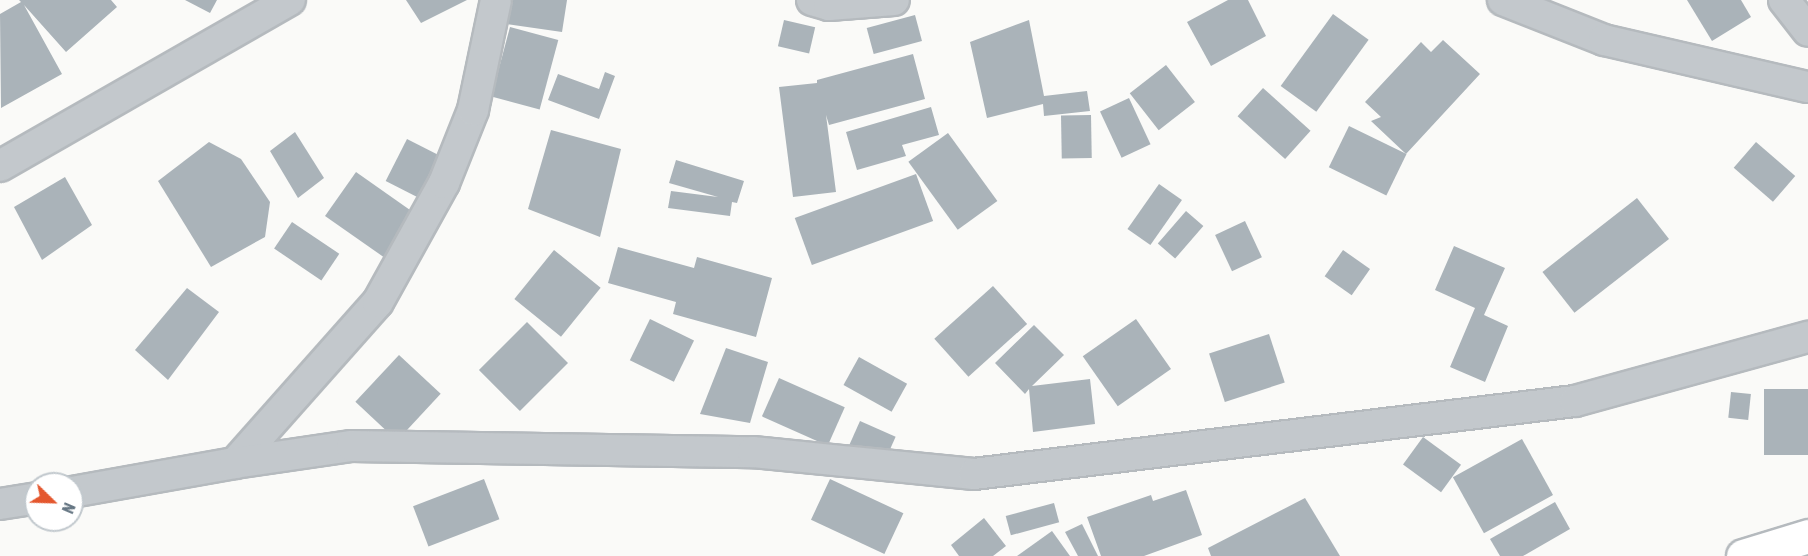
<!DOCTYPE html>
<style>
body{margin:0}
#map{position:relative;width:1808px;height:556px;overflow:hidden;background:#fafaf8;font-family:"Asap Condensed",sans-serif}
div>[style]{position:absolute}
[style*='--x']{left:calc(var(--x)*1px);top:calc(var(--y)*1px);width:calc(var(--w)*1px);rotate:calc(var(--a)*1deg)}
.building>*{inset:0;background:#aab3b9;transform-origin:0 0}
.roads{filter:drop-shadow(2px 0 #b5babe) drop-shadow(-2px 0 #b5babe) drop-shadow(0 2px #b5babe) drop-shadow(0 -2px #b5babe)}
.street>*{height:30px;margin:-15px;padding:0 15px;transform-origin:15px;border-radius:15px;background:#c3c8cc}
.primary>*{height:33px;margin:-16.5px;padding:0 16.5px;transform-origin:16.5px;border-radius:16.5px;background:#fff}
span{translate:-50% -50%;white-space:nowrap;text-align:center;line-height:1.15;-webkit-text-stroke:6px #fff;paint-order:stroke}
.north{position:absolute;left:24px;top:472px;width:60px;height:60px;box-sizing:border-box;background:#fff;border:2px solid #c1c8cd;border-radius:50%;rotate:113deg;font-size:16px;font-weight:700;line-height:24px;text-align:center;color:#657683}
.north::after{content:'';display:block;margin:auto;width:21px;height:27px;background:#e4572e;clip-path:polygon(50% 0,100% 100%,50% 72%,0 100%)}
</style>
<div id="map">
<div class="building">
<div style="clip-path:polygon(19px 0,111px 0,117px 7px,66px 52px,24px 5px,62px 74px,1px 108px,0 14px,21px 2px)"></div>
<div style="clip-path:polygon(185px 0,217px 0,210px 13px)"></div>
<div style="clip-path:polygon(406px 0,467px 0,421px 23px)"></div>
<div style="clip-path:polygon(510px 0,567px 0,562px 32px,507px 24px)"></div>
<div style="clip-path:polygon(1228px 0,1248px 0,1266px 36px,1211px 66px,1187px 22px)"></div>
<div style="clip-path:polygon(1687px 0,1741px 0,1751px 17px,1712px 41px)"></div>
<div style="left:1333px;top:14px;width:44px;height:89px;rotate:36deg"></div>
<div style="left:915px;top:15px;width:27px;height:50px;rotate:75deg"></div>
<div style="left:784px;top:20px;width:32px;height:27px;rotate:13deg"></div>
<div style="clip-path:polygon(1029px 20px,1044px 96px,1087px 91px,1090px 111px,1044px 116px,1043px 104px,987px 118px,970px 42px)"></div>
<div style="left:510px;top:27px;width:50px;height:72px;rotate:15deg"></div>
<div style="clip-path:polygon(1443px 40px,1480px 74px,1406px 154px,1371px 121px,1381px 117px,1365px 102px,1421px 42px,1431px 52px)"></div>
<div style="clip-path:polygon(913px 54px,925px 99px,829px 125px,826px 115px,836px 192px,793px 197px,779px 87px,817px 83px,817px 80px)"></div>
<div style="left:1166px;top:65px;width:47px;height:46px;rotate:52deg"></div>
<div style="clip-path:polygon(605px 72px,615px 76px,599px 119px,548px 100px,558px 74px,599px 89px)"></div>
<div style="left:1263px;top:88px;width:64px;height:38px;rotate:42deg"></div>
<div style="left:1129px;top:98px;width:51px;height:32px;rotate:65deg"></div>
<div style="clip-path:polygon(931px 107px,939px 135px,902px 145px,906px 156px,857px 170px,846px 132px)"></div>
<div style="left:1091px;top:115px;width:43px;height:30px;rotate:89deg"></div>
<div style="left:1349px;top:126px;width:64px;height:46px;rotate:26deg"></div>
<div style="clip-path:polygon(551px 130px,621px 149px,600px 237px,528px 209px)"></div>
<div style="clip-path:polygon(295px 132px,324px 178px,298px 198px,270px 151px)"></div>
<div style="left:948px;top:133px;width:84px;height:49px;rotate:54deg"></div>
<div style="left:407px;top:139px;width:37px;height:47px;rotate:27deg"></div>
<div style="clip-path:polygon(209px 142px,241px 159px,270px 202px,265px 237px,211px 267px,158px 181px)"></div>
<div style="left:1756px;top:142px;width:52px;height:34px;rotate:41deg"></div>
<div style="clip-path:polygon(676px 160px,744px 181px,737px 203px,732px 202px,730px 216px,668px 208px,671px 191px,718px 197px,669px 183px)"></div>
<div style="clip-path:polygon(356px 172px,410px 210px,406px 227px,385px 258px,325px 216px)"></div>
<div style="left:916px;top:174px;width:50px;height:129px;rotate:70deg"></div>
<div style="clip-path:polygon(65px 177px,92px 225px,42px 260px,14px 207px)"></div>
<div style="left:1159px;top:184px;width:28px;height:55px;rotate:35deg"></div>
<div style="left:1637px;top:198px;width:52px;height:120px;rotate:52deg"></div>
<div style="left:1186px;top:211px;width:23px;height:43px;rotate:41deg"></div>
<div style="left:1245px;top:221px;width:40px;height:33px;rotate:65deg"></div>
<div style="left:292px;top:222px;width:57px;height:32px;rotate:34deg"></div>
<div style="clip-path:polygon(1454px 246px,1505px 268px,1484px 315px,1508px 326px,1485px 382px,1450px 367px,1475px 308px,1435px 290px)"></div>
<div style="clip-path:polygon(618px 247px,694px 268px,697px 257px,772px 278px,756px 337px,673px 314px,676px 302px,608px 283px)"></div>
<div style="left:554px;top:250px;width:60px;height:63px;rotate:39deg"></div>
<div style="left:1343px;top:250px;width:33px;height:32px;rotate:35deg"></div>
<div style="left:993px;top:286px;width:51px;height:79px;rotate:48deg"></div>
<div style="clip-path:polygon(187px 288px,219px 312px,168px 380px,135px 350px)"></div>
<div style="left:650px;top:319px;width:49px;height:46px;rotate:26deg"></div>
<div style="left:1136px;top:319px;width:61px;height:65px;rotate:55deg"></div>
<div style="left:527px;top:322px;width:58px;height:68px;rotate:45deg"></div>
<div style="clip-path:polygon(1034px 325px,1064px 355px,1032px 386px,1090px 379px,1095px 424px,1033px 432px,1029px 389px,1025px 394px,995px 363px)"></div>
<div style="left:1269px;top:334px;width:51px;height:63px;rotate:72deg"></div>
<div style="clip-path:polygon(726px 348px,768px 362px,750px 423px,700px 414px)"></div>
<div style="left:399px;top:355px;width:57px;height:64px;rotate:43deg"></div>
<div style="left:859px;top:357px;width:55px;height:32px;rotate:29deg"></div>
<div style="left:779px;top:378px;width:72px;height:42px;rotate:24deg"></div>
<div style="left:1808px;top:389px;width:66px;height:44px;rotate:90deg"></div>
<div style="left:1731px;top:392px;width:20px;height:26px;rotate:6deg"></div>
<div style="left:860px;top:421px;width:39px;height:26px;rotate:24deg"></div>
<div style="left:1423px;top:437px;width:47px;height:34px;rotate:36deg"></div>
<div style="left:1522px;top:439px;width:64px;height:79px;rotate:61deg"></div>
<div style="left:484px;top:479px;width:43px;height:76px;rotate:69deg"></div>
<div style="left:830px;top:479px;width:81px;height:45px;rotate:25deg"></div>
<div style="clip-path:polygon(1186px 490px,1202px 535px,1144px 556px,1101px 556px,1087px 517px,1151px 495px,1153px 501px)"></div>
<div style="clip-path:polygon(1305px 498px,1340px 556px,1211px 556px,1208px 548px)"></div>
<div style="clip-path:polygon(1555px 502px,1570px 529px,1523px 556px,1500px 556px,1490px 539px)"></div>
<div style="left:1054px;top:503px;width:20px;height:50px;rotate:75deg"></div>
<div style="clip-path:polygon(984px 518px,1006px 546px,993px 556px,959px 556px,951px 545px)"></div>
<div style="clip-path:polygon(1082px 524px,1098px 556px,1078px 556px,1065px 532px)"></div>
<div style="clip-path:polygon(1052px 531px,1070px 556px,1017px 556px)"></div>
</div>
<div class="roads">
<div class="street">
<div style="--x:812;--y:0;--w:18;--a:16"></div>
<div style="--x:829;--y:5;--w:65;--a:-4.4"></div>
<div style="--x:1503;--y:0;--w:109;--a:21.6"></div>
<div style="--x:1604;--y:40;--w:209;--a:13"></div>
<div style="--x:1784;--y:0;--w:39;--a:52"></div>
<div style="--x:0;--y:166;--w:334;--a:-29.8"></div>
<div style="--x:235;--y:463;--w:215;--a:-48.4"></div>
<div style="--x:378;--y:302;--w:136;--a:-61"></div>
<div style="--x:444;--y:183;--w:79;--a:-68.3"></div>
<div style="--x:473;--y:110;--w:112;--a:-78.2"></div>
<div style="--x:72;--y:492;--w:166;--a:-10.1"></div>
<div style="--x:235;--y:463;--w:118;--a:-8.3"></div>
<div style="--x:352;--y:446;--w:401;--a:0.9"></div>
<div style="--x:753;--y:452;--w:222;--a:5.7"></div>
<div style="--x:974;--y:474;--w:605;--a:-6.93"></div>
<div style="--x:1575;--y:401;--w:242;--a:-15.4"></div>
<div style="--x:0;--y:504;--w:36;--a:-9"></div>
</div>
<div class="primary">
<div style="--x:1743;--y:556;--w:68;--a:-17.1"></div>
</div>
</div>
<div class="north">N</div>
</div>
